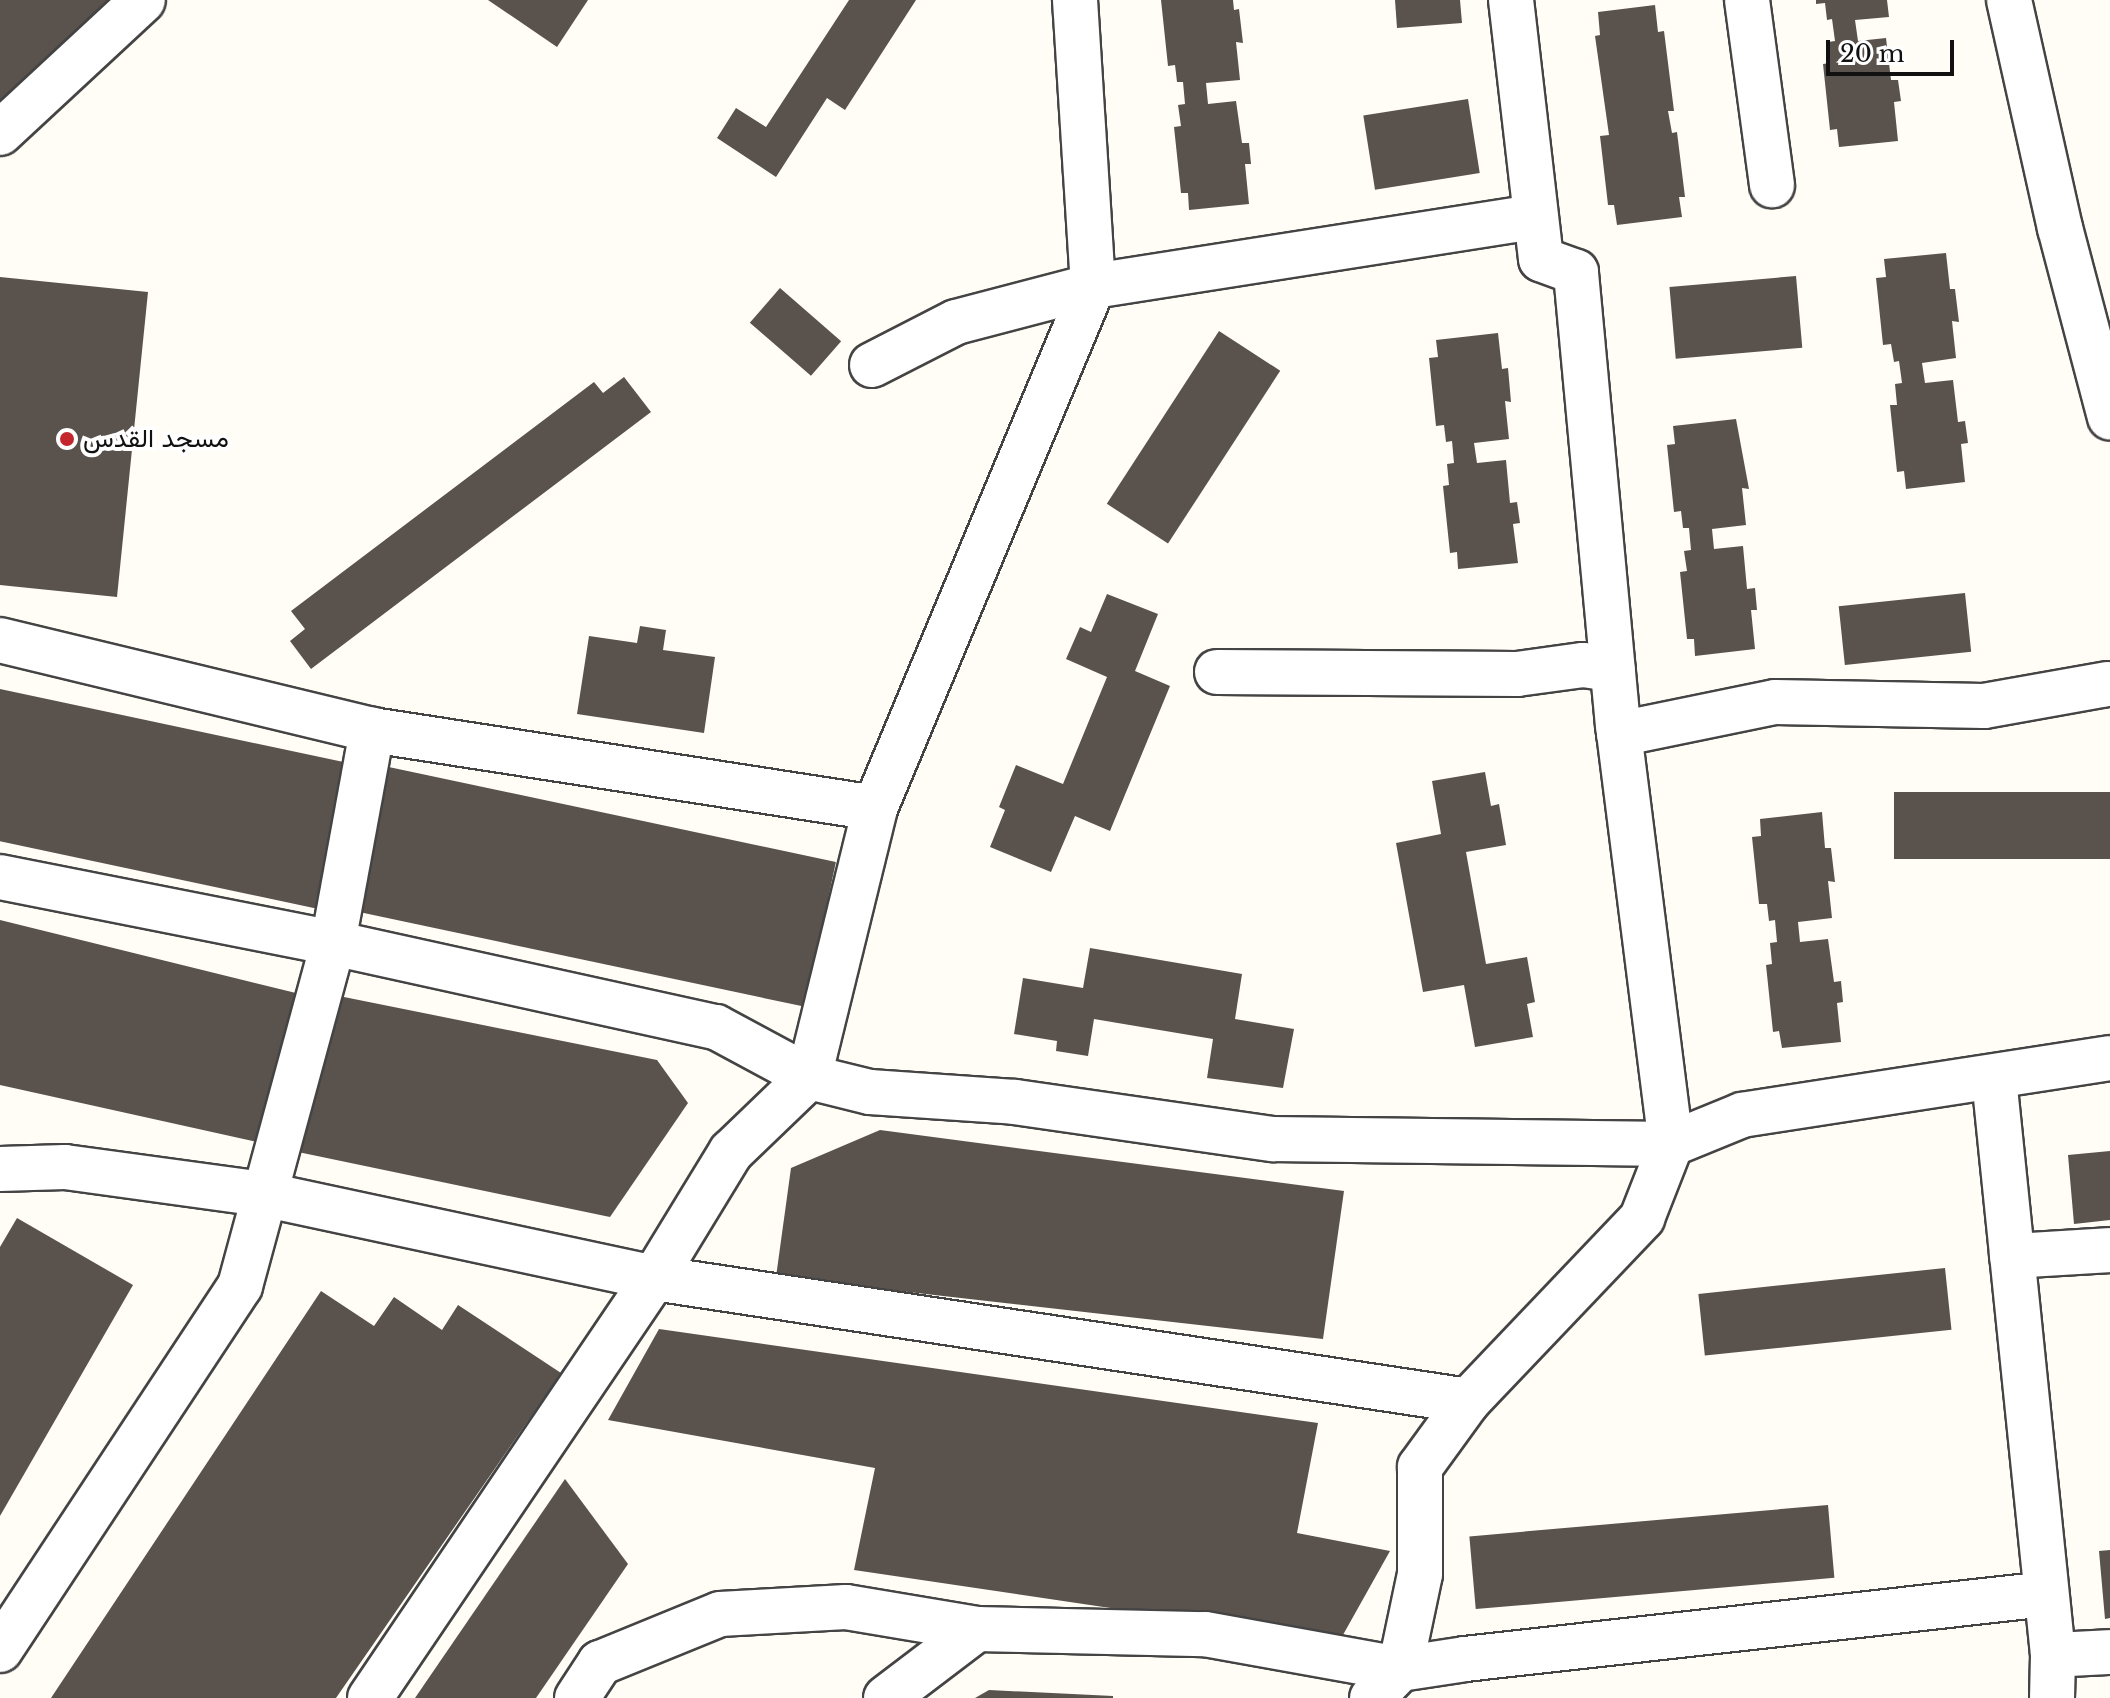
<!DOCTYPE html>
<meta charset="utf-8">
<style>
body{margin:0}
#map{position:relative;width:2110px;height:1698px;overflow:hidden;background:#fffdf5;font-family:"Libre Baskerville",Vazirmatn,serif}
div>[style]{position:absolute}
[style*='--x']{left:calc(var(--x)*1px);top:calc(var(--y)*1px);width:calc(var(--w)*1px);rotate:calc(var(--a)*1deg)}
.building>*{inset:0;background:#5a524d;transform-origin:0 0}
.roads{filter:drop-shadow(2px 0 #444) drop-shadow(-2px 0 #444) drop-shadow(0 2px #444) drop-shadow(0 -2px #444)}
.minor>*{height:44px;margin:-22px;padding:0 22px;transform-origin:22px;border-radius:22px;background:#fff}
.dots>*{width:22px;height:22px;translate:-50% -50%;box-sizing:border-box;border:4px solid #fff;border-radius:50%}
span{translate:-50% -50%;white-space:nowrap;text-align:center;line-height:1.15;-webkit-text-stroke:8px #fff;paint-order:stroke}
.poi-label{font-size:26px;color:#111}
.left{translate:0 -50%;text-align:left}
.scale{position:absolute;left:1826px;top:40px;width:128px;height:36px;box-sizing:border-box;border:4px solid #111;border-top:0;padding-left:10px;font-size:24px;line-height:28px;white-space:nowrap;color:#111;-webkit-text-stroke:6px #fff;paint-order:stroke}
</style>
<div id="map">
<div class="building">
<div style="clip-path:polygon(0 0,115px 0,0 115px)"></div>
<div style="clip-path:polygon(488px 0,588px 0,557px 47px)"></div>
<div style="clip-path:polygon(849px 0,916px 0,845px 110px,827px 98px,776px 177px,717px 138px,736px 108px,766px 127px)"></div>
<div style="clip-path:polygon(1161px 0,1233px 0,1234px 10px,1239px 9px,1243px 43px,1236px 42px,1240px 80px,1206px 83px,1208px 104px,1236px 101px,1242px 143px,1249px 143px,1251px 164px,1245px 164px,1249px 204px,1189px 210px,1188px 193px,1181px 193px,1174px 127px,1181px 126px,1178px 105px,1185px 104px,1183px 82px,1177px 82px,1175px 65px,1168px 66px)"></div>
<div style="clip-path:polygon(1395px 0,1460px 0,1462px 23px,1397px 28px)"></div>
<div style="clip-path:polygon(1816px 0,1887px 0,1889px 17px,1855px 20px,1858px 41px,1886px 38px,1891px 80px,1898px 80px,1901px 101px,1894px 102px,1898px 141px,1839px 147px,1837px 129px,1830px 130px,1823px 64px,1830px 63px,1828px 42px,1835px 41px,1832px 19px,1827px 20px,1825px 3px,1816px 4px)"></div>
<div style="clip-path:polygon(1655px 5px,1658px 32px,1664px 31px,1674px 111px,1668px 111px,1672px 133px,1677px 132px,1685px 197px,1679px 197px,1682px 217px,1617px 225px,1614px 205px,1608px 205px,1600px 136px,1609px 135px,1595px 36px,1600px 35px,1598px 12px)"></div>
<div style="left:1468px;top:99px;width:75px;height:106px;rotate:81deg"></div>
<div style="clip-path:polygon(1946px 253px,1950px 289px,1955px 289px,1959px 322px,1952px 321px,1956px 358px,1922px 363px,1925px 383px,1953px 380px,1958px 422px,1965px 421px,1968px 443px,1961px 444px,1965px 482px,1906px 489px,1904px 471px,1897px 472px,1890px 405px,1897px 405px,1895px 384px,1902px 383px,1899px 361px,1894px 362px,1891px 344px,1883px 345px,1876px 278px,1886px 277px,1884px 259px)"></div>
<div style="left:1796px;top:276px;width:72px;height:127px;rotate:85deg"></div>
<div style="clip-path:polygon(0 277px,148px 292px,117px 597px,0 585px)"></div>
<div style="left:780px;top:288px;width:81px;height:46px;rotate:41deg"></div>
<div style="left:1219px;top:331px;width:73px;height:206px;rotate:33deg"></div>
<div style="clip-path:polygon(1498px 333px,1502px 369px,1508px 368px,1511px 402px,1505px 401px,1509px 439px,1474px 443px,1477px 463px,1506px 460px,1510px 503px,1517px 502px,1520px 523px,1513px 524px,1518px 563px,1458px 569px,1457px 552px,1450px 553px,1443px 486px,1449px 485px,1447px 464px,1454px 463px,1452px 441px,1446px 442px,1444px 425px,1436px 426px,1429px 358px,1438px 357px,1436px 340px)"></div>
<div style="clip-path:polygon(624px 377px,651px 412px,311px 669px,290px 641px,305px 629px,291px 611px,594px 382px,603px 393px)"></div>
<div style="clip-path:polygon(1736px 419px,1749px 489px,1742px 488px,1746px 525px,1712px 529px,1714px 549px,1743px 546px,1747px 589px,1755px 588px,1757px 610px,1751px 610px,1755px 649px,1695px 656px,1694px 639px,1687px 639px,1680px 572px,1687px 571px,1684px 551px,1691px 550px,1689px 528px,1683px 528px,1681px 511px,1674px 512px,1667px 445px,1675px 444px,1673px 426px)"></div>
<div style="left:1965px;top:593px;width:59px;height:127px;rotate:84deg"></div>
<div style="clip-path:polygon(1107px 594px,1158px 614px,1135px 671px,1170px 686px,1110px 831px,1075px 816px,1051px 872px,990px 847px,1005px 810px,999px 807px,1016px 765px,1063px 784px,1107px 677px,1066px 659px,1080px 627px,1091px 632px)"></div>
<div style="clip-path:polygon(640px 626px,666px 630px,663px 650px,715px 657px,704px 733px,577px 714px,589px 636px,637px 643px)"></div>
<div style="left:0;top:689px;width:356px;height:149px;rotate:12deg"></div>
<div style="left:384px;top:766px;width:462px;height:148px;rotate:12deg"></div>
<div style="clip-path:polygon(1485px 772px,1491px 806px,1499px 804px,1506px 845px,1466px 852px,1486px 964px,1527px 957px,1535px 1002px,1527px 1004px,1533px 1037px,1475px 1047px,1464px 985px,1423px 992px,1396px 843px,1441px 834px,1432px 781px)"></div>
<div style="left:2110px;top:792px;width:67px;height:216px;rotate:90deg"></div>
<div style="clip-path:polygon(1822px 812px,1825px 848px,1831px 848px,1835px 882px,1828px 881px,1832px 918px,1798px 922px,1800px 942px,1828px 939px,1834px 982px,1841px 981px,1843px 1002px,1837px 1003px,1841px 1042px,1782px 1048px,1779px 1031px,1773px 1032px,1766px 965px,1772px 964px,1770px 943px,1777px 942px,1775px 920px,1769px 921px,1767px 904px,1759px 904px,1752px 837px,1761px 836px,1760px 819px)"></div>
<div style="clip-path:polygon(0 920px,300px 994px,262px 1143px,0 1085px)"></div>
<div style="clip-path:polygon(1090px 948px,1242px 974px,1235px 1019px,1294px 1029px,1283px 1088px,1207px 1078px,1213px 1039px,1094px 1019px,1088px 1056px,1056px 1051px,1057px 1041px,1014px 1034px,1023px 978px,1083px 988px)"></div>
<div style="clip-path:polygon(334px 995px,657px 1060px,688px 1103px,610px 1217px,298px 1152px)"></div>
<div style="clip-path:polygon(880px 1130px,1344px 1191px,1323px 1339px,776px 1277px,791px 1168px)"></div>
<div style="clip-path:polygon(2110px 1151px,2110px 1220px,2074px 1224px,2068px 1155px)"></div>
<div style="clip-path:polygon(17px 1218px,133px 1285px,0 1516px,0 1247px)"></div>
<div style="left:1945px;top:1268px;width:62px;height:248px;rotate:84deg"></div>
<div style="clip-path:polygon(321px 1291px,374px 1326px,394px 1297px,442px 1330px,458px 1305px,561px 1373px,336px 1698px,51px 1698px)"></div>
<div style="clip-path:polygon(659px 1329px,1318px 1423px,1297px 1533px,1390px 1551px,1339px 1642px,854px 1570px,875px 1468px,608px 1420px)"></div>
<div style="clip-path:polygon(565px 1479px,628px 1564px,536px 1698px,415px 1698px)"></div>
<div style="left:1828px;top:1505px;width:73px;height:360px;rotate:85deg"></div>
<div style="clip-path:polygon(2110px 1550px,2110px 1618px,2105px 1619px,2099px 1551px)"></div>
<div style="clip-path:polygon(989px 1690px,1113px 1696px,1113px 1698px,975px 1698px)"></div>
</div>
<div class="roads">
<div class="minor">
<div style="--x:1747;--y:0;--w:187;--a:82.3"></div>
<div style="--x:2009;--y:0;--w:234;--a:77.4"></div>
<div style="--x:2060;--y:228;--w:196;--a:75.2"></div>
<div style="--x:0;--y:133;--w:195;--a:-42.9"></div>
<div style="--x:872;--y:365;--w:94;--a:-27.1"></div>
<div style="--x:956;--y:322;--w:142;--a:-14.7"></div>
<div style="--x:1093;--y:286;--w:448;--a:-8.9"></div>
<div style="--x:0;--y:640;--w:383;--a:13.6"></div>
<div style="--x:372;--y:730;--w:509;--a:8.81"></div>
<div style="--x:1217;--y:672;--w:300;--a:0.4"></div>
<div style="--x:1517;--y:674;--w:67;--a:-7.8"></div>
<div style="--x:1583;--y:665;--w:30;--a:8"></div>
<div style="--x:1619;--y:734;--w:159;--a:-11.6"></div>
<div style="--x:1775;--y:702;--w:209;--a:1.1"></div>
<div style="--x:1984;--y:706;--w:126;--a:-10.1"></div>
<div style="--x:0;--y:877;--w:339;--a:11.2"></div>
<div style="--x:333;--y:943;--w:392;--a:12.4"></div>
<div style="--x:716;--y:1027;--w:106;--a:28.3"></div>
<div style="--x:809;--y:1077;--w:63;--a:13.8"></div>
<div style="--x:870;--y:1092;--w:145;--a:3.9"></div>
<div style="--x:1015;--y:1102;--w:261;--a:8.2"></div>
<div style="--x:1273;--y:1139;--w:398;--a:0.7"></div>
<div style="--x:1671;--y:1144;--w:77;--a:-22.2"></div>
<div style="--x:1742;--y:1115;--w:372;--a:-8.8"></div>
<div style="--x:1994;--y:1078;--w:580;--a:84.16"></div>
<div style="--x:2053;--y:1655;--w:43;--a:91.3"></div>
<div style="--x:0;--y:1169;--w:65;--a:-1.8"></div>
<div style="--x:65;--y:1167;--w:200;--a:7.8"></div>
<div style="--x:263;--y:1194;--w:400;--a:12.1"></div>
<div style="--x:654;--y:1278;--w:823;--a:8.59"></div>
<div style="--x:2012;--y:1256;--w:98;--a:-3.5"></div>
<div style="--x:0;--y:1650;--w:436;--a:-56.6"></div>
<div style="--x:240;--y:1286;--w:355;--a:-74.8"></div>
<div style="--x:333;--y:943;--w:217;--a:-79.6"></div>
<div style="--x:2053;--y:1655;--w:57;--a:-3"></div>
<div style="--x:370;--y:1698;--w:507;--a:-55.93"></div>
<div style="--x:654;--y:1278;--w:148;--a:-58.6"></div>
<div style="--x:731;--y:1152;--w:108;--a:-43.9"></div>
<div style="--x:809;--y:1077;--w:277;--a:-76.2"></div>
<div style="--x:875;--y:808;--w:566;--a:-67.33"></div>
<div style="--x:1093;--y:286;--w:287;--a:-93.6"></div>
<div style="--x:577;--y:1698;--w:42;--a:-56.7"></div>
<div style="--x:600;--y:1663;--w:130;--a:-22.2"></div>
<div style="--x:720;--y:1614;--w:126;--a:-3.2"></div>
<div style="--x:846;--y:1607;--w:133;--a:9.5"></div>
<div style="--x:886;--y:1698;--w:114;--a:-37.2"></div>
<div style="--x:977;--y:1629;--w:228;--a:1.3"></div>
<div style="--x:1205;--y:1634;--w:198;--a:10.2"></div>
<div style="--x:1400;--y:1669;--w:66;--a:-8.7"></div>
<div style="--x:1465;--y:1659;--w:585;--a:-6.38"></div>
<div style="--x:1372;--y:1698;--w:40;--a:-46"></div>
<div style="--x:1400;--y:1669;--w:97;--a:-78.1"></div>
<div style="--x:1420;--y:1574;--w:107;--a:-90"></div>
<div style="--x:1420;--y:1467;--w:82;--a:-54"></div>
<div style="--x:1468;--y:1401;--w:253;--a:-46.4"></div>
<div style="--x:1642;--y:1218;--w:79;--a:-68.6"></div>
<div style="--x:1671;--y:1144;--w:421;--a:-97.2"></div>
<div style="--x:1618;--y:726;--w:456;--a:-95.3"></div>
<div style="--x:1576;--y:272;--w:37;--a:-160"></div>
<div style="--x:1541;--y:259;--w:261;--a:-96.6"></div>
</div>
</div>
<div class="dots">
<div style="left:67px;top:439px;background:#c4262e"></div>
</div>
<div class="poi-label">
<span class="left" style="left:83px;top:439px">مسجد القدس</span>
</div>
<div class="scale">20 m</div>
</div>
